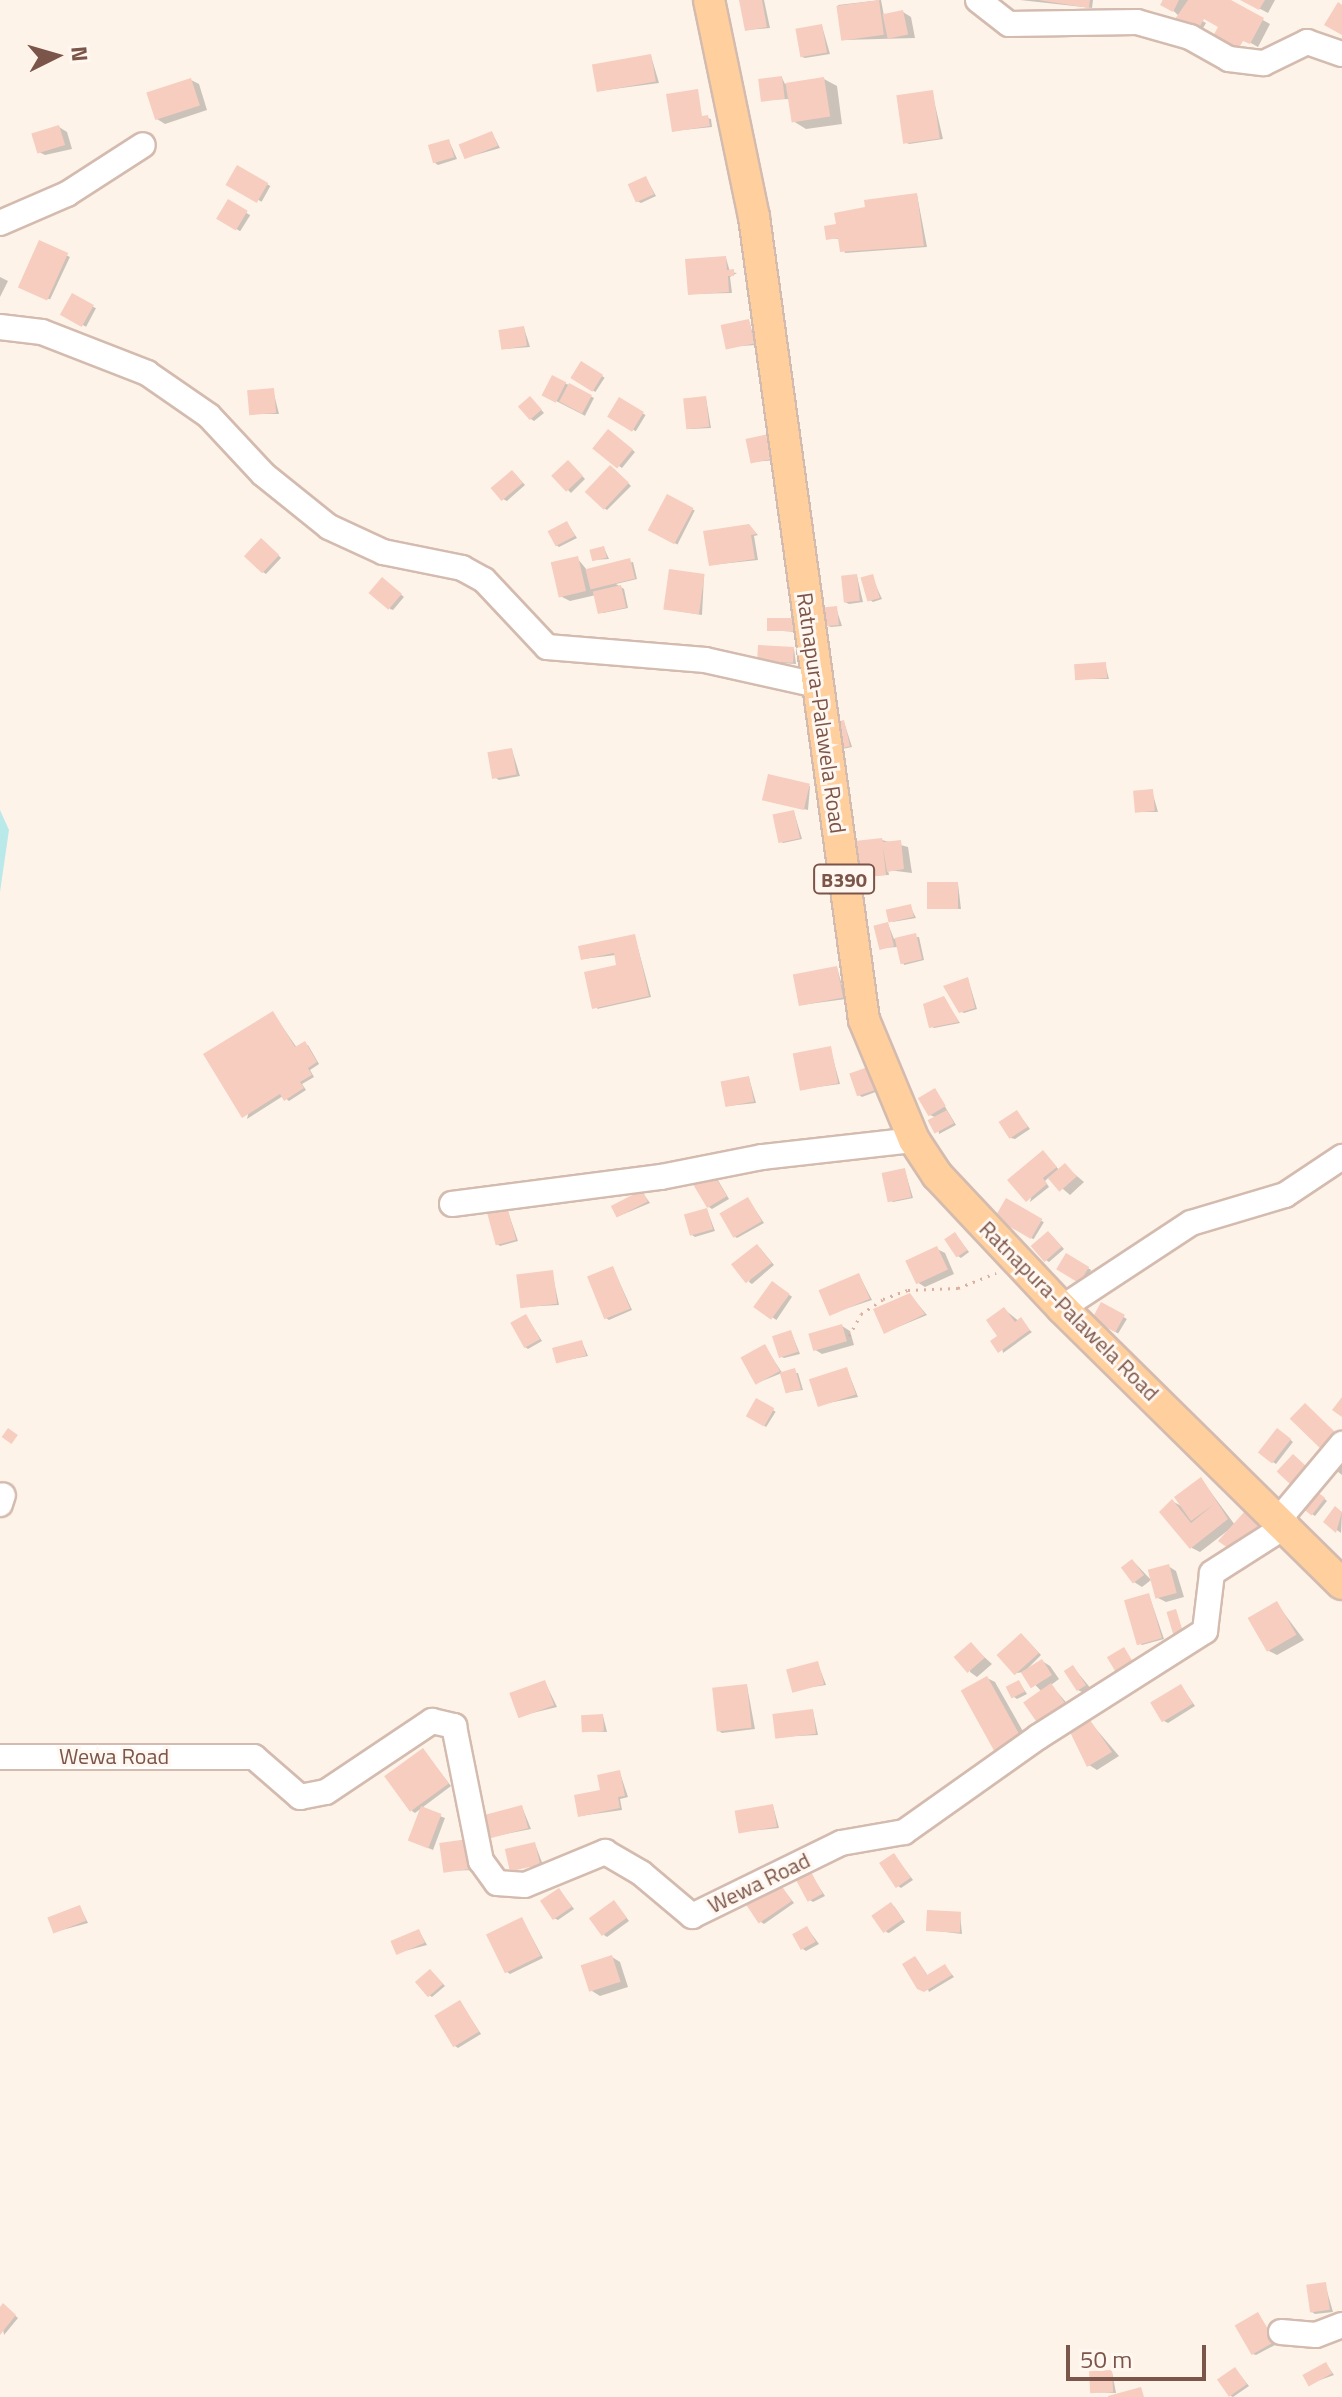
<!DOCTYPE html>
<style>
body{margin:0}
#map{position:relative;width:1342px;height:2397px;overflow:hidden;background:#fef3e8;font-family:"Titillium Web",sans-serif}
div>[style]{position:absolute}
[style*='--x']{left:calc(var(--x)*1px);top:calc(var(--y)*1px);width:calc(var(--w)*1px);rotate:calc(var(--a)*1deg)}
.water>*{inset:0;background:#bae9ea}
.shadow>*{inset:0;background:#0003;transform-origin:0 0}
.building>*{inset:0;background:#f6cdbe;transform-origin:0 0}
.path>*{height:3px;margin-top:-1.5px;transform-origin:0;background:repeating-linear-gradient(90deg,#dcb0a0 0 2px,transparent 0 8px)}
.roads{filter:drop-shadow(2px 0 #d4bbaf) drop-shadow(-2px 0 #d4bbaf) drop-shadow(0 2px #d4bbaf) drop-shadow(0 -2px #d4bbaf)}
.minor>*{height:24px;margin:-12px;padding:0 12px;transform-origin:12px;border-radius:12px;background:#fff}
.major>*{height:30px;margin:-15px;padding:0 15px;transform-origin:15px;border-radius:15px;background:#ffd09e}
span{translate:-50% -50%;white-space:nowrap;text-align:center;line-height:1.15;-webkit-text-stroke:6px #fff7f0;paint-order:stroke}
.shield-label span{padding:2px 6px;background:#fff7f0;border:2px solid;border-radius:6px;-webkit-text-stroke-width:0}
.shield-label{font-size:20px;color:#7b5549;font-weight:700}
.street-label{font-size:22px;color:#7b5549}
.north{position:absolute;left:16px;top:16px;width:80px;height:80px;-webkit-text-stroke:6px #fff7f0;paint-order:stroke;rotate:85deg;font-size:22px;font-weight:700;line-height:32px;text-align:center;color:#7b5549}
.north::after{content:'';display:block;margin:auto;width:28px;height:36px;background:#7b5549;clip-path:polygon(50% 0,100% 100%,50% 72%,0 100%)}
.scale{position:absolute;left:1066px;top:2345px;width:140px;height:36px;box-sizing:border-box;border:4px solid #7b5549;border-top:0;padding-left:10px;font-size:24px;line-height:28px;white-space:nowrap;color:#7b5549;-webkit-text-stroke:6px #fff7f0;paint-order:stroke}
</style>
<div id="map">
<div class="water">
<div style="clip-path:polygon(0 810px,9px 830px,0 892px)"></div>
</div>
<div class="shadow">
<div style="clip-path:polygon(752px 0,764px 0,770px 28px,747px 30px)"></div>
<div style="clip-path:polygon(881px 0,884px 16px,903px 12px,911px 17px,915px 38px,844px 40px,838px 5px)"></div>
<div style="clip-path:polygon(1020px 0,1093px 0,1092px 8px)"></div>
<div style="clip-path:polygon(1162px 0,1227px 0,1270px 24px,1258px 47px,1186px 7px,1184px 10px,1206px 23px,1199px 35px)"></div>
<div style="clip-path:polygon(1243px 0,1275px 0,1268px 13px)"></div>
<div style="clip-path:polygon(822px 26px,830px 54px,805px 58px,802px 57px)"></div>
<div style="clip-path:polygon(651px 56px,659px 83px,599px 91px)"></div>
<div style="clip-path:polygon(782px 78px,785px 84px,824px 79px,837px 86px,842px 124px,806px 129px,793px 121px,790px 99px,762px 100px)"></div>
<div style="clip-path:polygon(191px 80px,199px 84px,207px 110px,165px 124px,157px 119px)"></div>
<div style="clip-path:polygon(932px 92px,943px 139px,909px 144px,905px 142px)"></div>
<div style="clip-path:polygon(701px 93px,704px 117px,711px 119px,712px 127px,673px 131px,705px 125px)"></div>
<div style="clip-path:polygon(59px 127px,67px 132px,72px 149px,45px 155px,37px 151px)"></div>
<div style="clip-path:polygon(492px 133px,500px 148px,465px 158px)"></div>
<div style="clip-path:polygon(449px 141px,457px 159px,438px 165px,435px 163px)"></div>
<div style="left:238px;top:168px;width:37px;height:18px;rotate:29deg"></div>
<div style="clip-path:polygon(646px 178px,656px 196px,641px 203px,637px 201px)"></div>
<div style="clip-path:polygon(917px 195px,927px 247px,845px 253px,840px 239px,828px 238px)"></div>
<div style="left:229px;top:202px;width:25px;height:19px;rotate:32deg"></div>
<div style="left:40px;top:243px;width:33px;height:47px;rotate:25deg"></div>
<div style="clip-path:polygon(726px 258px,730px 272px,737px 273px,730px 277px,732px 293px,690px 294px)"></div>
<div style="clip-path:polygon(0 277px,8px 281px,0 297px)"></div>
<div style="left:73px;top:296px;width:26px;height:21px;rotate:28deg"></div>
<div style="clip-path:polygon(749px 321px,756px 345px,726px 347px)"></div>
<div style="clip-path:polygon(524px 328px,530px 347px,503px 349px)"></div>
<div style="left:582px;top:363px;width:27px;height:17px;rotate:33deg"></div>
<div style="left:553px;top:377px;width:46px;height:20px;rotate:27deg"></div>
<div style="clip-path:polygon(273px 390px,279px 414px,251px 414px)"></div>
<div style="clip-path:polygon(706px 398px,711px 428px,690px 429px,687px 427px)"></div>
<div style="left:619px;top:399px;width:31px;height:19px;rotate:31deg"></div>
<div style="clip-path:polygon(533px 401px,544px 413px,534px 421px,531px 419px)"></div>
<div style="clip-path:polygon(611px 433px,635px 452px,622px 468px,619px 466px)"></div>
<div style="clip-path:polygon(772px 438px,776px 460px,752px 462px)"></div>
<div style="clip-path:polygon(571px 464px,585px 479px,571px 493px,554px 476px)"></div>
<div style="clip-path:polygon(614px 469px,631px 486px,607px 510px,604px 508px)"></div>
<div style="clip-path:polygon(515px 474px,525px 485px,507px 501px,503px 499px)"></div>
<div style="left:668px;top:497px;width:30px;height:38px;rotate:27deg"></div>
<div style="clip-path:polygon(567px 523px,577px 538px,559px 547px,556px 545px)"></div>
<div style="clip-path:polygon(749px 526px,758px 535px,754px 536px,758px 560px,711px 565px)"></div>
<div style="clip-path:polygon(265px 542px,281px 558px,266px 574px,263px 572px)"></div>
<div style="clip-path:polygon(604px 548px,609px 559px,593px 560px)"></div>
<div style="clip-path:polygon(577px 558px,587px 570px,633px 562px,637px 579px,616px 584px,624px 589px,628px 608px,603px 613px,596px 595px,570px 601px,562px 597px)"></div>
<div style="clip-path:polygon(704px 576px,702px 615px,666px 609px)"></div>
<div style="clip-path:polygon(857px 576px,863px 602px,849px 604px,845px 602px)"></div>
<div style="clip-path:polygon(872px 577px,882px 599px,873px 602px,870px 600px)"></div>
<div style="clip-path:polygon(385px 581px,404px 597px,393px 610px,390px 609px)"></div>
<div style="clip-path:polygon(836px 608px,842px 626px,831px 627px,828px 626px)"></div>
<div style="clip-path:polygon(793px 620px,796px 632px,769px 630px)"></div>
<div style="clip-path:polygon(794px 649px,796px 664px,762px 662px)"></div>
<div style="clip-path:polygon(1105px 664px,1109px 679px,1077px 679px)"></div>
<div style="clip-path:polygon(844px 722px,852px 747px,842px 749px,839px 747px)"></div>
<div style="clip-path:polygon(512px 750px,520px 776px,499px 780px,496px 778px)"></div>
<div style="clip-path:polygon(810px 786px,808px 810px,767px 801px)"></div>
<div style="clip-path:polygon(1152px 791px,1158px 812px,1137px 812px)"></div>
<div style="clip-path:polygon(794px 812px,802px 839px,783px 843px,780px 841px)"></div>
<div style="clip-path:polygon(882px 840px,908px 847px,912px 873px,888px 870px,889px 875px,861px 876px)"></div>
<div style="clip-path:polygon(958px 884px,961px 909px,929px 908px)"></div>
<div style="clip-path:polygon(910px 906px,916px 918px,892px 922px)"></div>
<div style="clip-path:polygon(888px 924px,894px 939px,919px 937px,924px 960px,904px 965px,898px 947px,881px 948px)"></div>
<div style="clip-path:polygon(635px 937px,651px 997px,597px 1009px,618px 966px,616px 955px,583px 959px)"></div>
<div style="clip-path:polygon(837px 968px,846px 999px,801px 1005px)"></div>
<div style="clip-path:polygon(968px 979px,977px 1009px,964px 1013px,960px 1011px)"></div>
<div style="clip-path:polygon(944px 999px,960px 1023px,934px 1028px,931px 1026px)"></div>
<div style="clip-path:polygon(273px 1013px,297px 1048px,308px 1045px,319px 1064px,310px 1070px,314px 1077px,302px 1084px,306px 1090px,289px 1101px,283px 1096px,247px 1119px)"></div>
<div style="clip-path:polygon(830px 1048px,840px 1084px,802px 1089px)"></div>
<div style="clip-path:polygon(870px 1068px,881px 1090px,862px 1097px,859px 1095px)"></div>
<div style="clip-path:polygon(749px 1078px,756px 1103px,728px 1106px)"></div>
<div style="clip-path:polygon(935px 1090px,956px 1125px,939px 1134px,937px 1118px,930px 1115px)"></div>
<div style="clip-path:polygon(1017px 1112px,1030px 1129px,1015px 1139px,1011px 1138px)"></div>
<div style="clip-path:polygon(1043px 1152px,1060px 1171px,1065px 1166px,1084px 1182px,1070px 1195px,1049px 1177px,1045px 1181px,1049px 1187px,1030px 1202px)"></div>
<div style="clip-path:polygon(905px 1171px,913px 1198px,893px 1202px,890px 1200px)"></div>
<div style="clip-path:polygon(716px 1177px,729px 1199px,712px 1209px,709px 1207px)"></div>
<div style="clip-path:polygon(642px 1192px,650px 1203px,619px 1216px)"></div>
<div style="clip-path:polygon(748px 1199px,764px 1223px,737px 1238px,734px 1236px)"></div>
<div style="left:1007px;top:1200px;width:43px;height:20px;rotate:31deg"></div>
<div style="clip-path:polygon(507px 1209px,518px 1241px,500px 1246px,497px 1244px)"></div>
<div style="clip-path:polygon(707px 1210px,715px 1231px,695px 1237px,692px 1235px)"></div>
<div style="clip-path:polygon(955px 1234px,969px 1252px,961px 1258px,958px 1256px)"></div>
<div style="clip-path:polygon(1052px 1236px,1064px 1249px,1049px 1262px,1046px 1260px)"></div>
<div style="clip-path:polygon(760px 1248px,774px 1265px,752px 1284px,749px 1282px)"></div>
<div style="clip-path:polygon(937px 1249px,945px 1253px,954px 1274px,925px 1287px,917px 1282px)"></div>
<div style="left:1067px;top:1256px;width:28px;height:15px;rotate:30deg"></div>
<div style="clip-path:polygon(613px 1268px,632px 1310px,609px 1320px,606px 1318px)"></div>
<div style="clip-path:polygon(552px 1272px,559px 1305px,522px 1307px)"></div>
<div style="clip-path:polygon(859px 1275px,872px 1300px,830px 1314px)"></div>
<div style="left:773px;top:1284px;width:23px;height:28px;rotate:34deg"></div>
<div style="clip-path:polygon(910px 1295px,927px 1315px,886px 1332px)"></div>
<div style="left:1102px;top:1304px;width:29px;height:17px;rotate:31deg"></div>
<div style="clip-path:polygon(1004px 1309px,1032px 1332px,1003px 1353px,1000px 1336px)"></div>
<div style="clip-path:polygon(526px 1316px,542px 1341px,528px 1349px,525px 1347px)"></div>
<div style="clip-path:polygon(842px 1326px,850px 1331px,854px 1345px,822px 1354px,814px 1349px)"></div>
<div style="clip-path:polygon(791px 1332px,800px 1354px,784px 1358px,780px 1356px)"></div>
<div style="clip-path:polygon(582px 1342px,588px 1356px,557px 1362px)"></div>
<div style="clip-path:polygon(765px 1347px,783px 1374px,798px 1373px,803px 1390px,787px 1392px,782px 1373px,757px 1383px)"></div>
<div style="clip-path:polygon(847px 1369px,858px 1397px,819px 1405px)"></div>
<div style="left:757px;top:1400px;width:22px;height:18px;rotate:32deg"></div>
<div style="left:1309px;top:1408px;width:39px;height:19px;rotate:44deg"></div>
<div style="clip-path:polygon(1281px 1432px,1293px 1442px,1276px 1464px,1260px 1453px)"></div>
<div style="clip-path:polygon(1342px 1455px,1342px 1475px,1333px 1468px)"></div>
<div style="clip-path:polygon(1201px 1479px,1235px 1525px,1200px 1552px,1192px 1548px,1172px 1501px,1185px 1508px)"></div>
<div style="clip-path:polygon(1315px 1491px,1327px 1501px,1315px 1516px,1312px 1514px)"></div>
<div style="clip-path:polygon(1336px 1509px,1342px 1513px,1341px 1533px,1326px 1522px)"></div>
<div style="clip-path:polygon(1133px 1561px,1151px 1580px,1142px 1587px,1134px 1582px)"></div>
<div style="clip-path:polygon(1168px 1566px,1176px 1571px,1184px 1597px,1166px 1602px,1158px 1598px)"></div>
<div style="clip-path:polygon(1149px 1595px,1164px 1639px,1142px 1645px,1139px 1643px)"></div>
<div style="clip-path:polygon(1277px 1604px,1304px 1640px,1277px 1655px,1269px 1651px)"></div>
<div style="clip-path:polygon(1025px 1638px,1041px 1655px,1027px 1669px,1042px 1661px,1050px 1666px,1059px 1679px,1051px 1685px,1071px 1708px,1046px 1725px,1038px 1720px,1042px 1692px,1023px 1672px,1017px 1673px)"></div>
<div style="clip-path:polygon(971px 1645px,992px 1664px,977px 1677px,970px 1672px)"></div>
<div style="clip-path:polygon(818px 1664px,826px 1685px,793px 1690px)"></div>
<div style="clip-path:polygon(1073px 1667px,1092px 1690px,1086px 1694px,1078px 1690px)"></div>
<div style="clip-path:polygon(987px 1678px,995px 1682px,1029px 1742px,1005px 1755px)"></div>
<div style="clip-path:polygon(545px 1682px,557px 1707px,520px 1716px)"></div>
<div style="clip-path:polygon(1019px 1682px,1027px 1694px,1017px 1699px,1014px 1697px)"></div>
<div style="clip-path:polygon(747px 1686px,755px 1729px,722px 1733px,719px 1731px)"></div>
<div style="clip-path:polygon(1181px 1686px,1195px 1706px,1168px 1723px,1164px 1721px)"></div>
<div style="clip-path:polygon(813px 1711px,818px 1735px,776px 1737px)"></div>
<div style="clip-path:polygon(603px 1716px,607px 1732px,584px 1731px)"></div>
<div style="clip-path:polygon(1090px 1722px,1119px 1756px,1097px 1770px,1089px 1765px)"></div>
<div style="clip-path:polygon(423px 1750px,451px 1786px,415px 1813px,412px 1811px)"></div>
<div style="clip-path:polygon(620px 1773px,628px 1797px,620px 1799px,622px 1810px,580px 1816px)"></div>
<div style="clip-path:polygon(773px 1806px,779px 1828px,740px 1832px)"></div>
<div style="clip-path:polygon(522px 1807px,531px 1829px,491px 1837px)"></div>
<div style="clip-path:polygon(422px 1809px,445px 1818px,433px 1850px,414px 1842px)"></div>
<div style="clip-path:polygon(441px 1844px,474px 1870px,444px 1871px)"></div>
<div style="clip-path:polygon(535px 1844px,543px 1865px,512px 1869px)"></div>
<div style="clip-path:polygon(894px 1855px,913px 1880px,901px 1888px,898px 1886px)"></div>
<div style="clip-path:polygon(810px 1873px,825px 1896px,813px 1902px,810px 1900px)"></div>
<div style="clip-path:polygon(779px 1884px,794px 1903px,764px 1924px,761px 1922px)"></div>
<div style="clip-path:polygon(560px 1891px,574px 1909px,558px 1920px,554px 1918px)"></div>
<div style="clip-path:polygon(614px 1902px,629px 1921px,607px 1937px,604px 1935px)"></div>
<div style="clip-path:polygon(894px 1906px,905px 1922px,889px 1933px,886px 1932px)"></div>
<div style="clip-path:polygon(80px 1907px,88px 1923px,55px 1932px)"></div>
<div style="clip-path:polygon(960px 1914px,962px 1934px,928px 1930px)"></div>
<div style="clip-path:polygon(522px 1919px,543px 1958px,510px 1974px,507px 1972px)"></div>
<div style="clip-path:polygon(807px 1928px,819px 1944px,806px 1951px,803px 1949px)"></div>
<div style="clip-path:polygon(419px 1931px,427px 1945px,397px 1953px)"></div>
<div style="clip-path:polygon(612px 1957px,620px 1962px,628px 1987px,600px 1996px,592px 1991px)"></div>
<div style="clip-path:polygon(916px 1958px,928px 1976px,945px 1966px,954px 1977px,929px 1992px)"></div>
<div style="clip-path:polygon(433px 1973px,445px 1986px,432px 1997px,429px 1995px)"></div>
<div style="clip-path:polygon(460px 2002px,481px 2034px,458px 2048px,455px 2046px)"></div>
<div style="clip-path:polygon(1325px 2284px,1333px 2312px,1315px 2314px,1312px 2312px)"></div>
<div style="clip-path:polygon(6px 2308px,18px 2318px,4px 2335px,0 2310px)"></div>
<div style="clip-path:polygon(1258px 2314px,1277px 2344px,1256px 2355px,1253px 2354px)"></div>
<div style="clip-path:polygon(1326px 2364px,1334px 2375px,1309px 2384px)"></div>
<div style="clip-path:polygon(1235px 2369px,1249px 2386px,1233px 2397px,1231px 2396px)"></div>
<div style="clip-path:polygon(1112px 2372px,1116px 2393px,1092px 2392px)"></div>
</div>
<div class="building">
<div style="clip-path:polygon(739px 0,762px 0,767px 27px,745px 31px)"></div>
<div style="left:879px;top:0;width:35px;height:43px;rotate:82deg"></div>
<div style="clip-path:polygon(1038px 0,1090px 0,1089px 8px)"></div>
<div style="clip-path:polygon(1163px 0,1179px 0,1173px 12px,1160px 5px)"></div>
<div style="clip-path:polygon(1188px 0,1231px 0,1264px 18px,1250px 44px,1243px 41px,1236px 53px,1212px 38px,1218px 27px,1204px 19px,1195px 35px,1173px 22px)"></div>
<div style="clip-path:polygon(1240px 0,1265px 0,1259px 10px)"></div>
<div style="clip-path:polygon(1338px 2px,1342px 5px,1342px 35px,1324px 25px)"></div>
<div style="left:903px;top:10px;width:25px;height:21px;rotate:78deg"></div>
<div style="left:822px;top:24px;width:29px;height:27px;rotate:80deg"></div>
<div style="left:651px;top:54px;width:28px;height:60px;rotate:80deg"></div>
<div style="left:782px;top:76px;width:23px;height:24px;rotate:83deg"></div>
<div style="left:824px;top:77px;width:40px;height:39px;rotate:81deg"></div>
<div style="left:191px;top:78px;width:29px;height:47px;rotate:72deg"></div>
<div style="clip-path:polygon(698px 89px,702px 116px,708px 115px,710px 126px,672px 132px,666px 94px)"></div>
<div style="left:933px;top:90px;width:49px;height:37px;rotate:82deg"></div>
<div style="left:59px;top:125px;width:21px;height:29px;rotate:73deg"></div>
<div style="left:492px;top:131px;width:16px;height:36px;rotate:68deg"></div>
<div style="left:449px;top:139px;width:19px;height:22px;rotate:74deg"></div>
<div style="left:237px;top:165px;width:36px;height:23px;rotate:30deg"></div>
<div style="left:646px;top:176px;width:20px;height:20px;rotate:66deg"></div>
<div style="clip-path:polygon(917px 193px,924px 246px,840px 252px,838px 238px,826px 240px,824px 226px,836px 224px,834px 213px,865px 207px,864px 200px)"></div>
<div style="left:228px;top:199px;width:23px;height:23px;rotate:31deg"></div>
<div style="left:39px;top:240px;width:32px;height:52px;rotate:24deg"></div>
<div style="clip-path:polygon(726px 256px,727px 270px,734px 269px,734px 276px,728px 276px,729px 292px,688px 295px,685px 259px)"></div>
<div style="left:72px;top:293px;width:25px;height:25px;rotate:29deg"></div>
<div style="left:749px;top:319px;width:25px;height:29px;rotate:78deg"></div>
<div style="left:524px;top:326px;width:20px;height:26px;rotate:81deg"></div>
<div style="left:581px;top:361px;width:26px;height:20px;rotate:32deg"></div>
<div style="left:552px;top:375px;width:16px;height:23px;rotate:27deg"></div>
<div style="left:569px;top:383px;width:26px;height:21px;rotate:28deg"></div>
<div style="left:274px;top:388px;width:25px;height:27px;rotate:85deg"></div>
<div style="left:530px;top:396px;width:18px;height:16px;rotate:49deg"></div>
<div style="left:706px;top:396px;width:31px;height:23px;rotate:84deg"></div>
<div style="left:619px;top:397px;width:29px;height:23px;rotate:31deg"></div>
<div style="left:608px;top:429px;width:32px;height:25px;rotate:39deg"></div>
<div style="left:769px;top:434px;width:25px;height:24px;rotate:78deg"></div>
<div style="left:568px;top:460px;width:22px;height:23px;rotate:47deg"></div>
<div style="left:610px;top:465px;width:26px;height:37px;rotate:43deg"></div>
<div style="left:512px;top:470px;width:17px;height:28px;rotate:50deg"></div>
<div style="left:667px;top:494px;width:30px;height:41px;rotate:28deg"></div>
<div style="left:567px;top:521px;width:17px;height:22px;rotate:62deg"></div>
<div style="clip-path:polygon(749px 524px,757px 534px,751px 535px,755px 559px,709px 566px,703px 531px)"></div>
<div style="left:261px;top:538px;width:25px;height:25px;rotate:43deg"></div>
<div style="left:604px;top:546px;width:12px;height:15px;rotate:76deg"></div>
<div style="left:578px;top:556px;width:36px;height:28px;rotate:77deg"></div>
<div style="left:630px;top:558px;width:21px;height:46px;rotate:76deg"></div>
<div style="left:669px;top:569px;width:36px;height:41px;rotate:8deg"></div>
<div style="left:857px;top:574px;width:27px;height:16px;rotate:84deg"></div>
<div style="left:873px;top:574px;width:25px;height:13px;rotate:74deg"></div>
<div style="left:382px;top:577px;width:26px;height:21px;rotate:40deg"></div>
<div style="left:621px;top:585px;width:23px;height:29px;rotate:77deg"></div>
<div style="left:837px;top:606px;width:19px;height:14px;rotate:84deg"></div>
<div style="left:767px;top:618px;width:26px;height:13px"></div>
<div style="left:758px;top:645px;width:36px;height:16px;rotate:3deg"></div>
<div style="left:1106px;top:662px;width:16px;height:32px;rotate:86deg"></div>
<div style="left:844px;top:720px;width:27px;height:13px;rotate:77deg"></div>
<div style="left:512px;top:748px;width:27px;height:25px;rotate:80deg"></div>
<div style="left:768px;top:774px;width:43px;height:27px;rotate:13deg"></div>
<div style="left:1153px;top:789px;width:22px;height:20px;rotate:85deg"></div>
<div style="left:794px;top:810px;width:29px;height:22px;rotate:78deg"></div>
<div style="clip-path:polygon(882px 838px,883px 842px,901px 840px,904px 869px,887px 872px,883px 847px,886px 875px,859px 878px,855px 841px)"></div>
<div style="left:927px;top:882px;width:31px;height:27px"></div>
<div style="left:911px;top:904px;width:13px;height:26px;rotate:77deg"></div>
<div style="left:888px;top:922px;width:25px;height:15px;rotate:76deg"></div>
<div style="left:916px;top:933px;width:27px;height:22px;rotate:77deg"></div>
<div style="clip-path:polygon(635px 934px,649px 996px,592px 1009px,584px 972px,616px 965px,614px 953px,581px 960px,578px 946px)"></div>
<div style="left:837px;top:966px;width:32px;height:45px;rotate:79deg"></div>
<div style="clip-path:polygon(968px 977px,975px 1008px,959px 1013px,943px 986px)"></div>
<div style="clip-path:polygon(944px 996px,959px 1022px,929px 1028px,923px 1004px)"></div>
<div style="clip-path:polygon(273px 1011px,295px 1047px,305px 1041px,317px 1062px,308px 1068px,312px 1075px,300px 1082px,304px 1088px,284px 1101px,280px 1094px,242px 1118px,203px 1054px)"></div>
<div style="left:831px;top:1046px;width:38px;height:39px;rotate:79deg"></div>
<div style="left:871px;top:1066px;width:24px;height:23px;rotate:71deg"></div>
<div style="left:749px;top:1076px;width:26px;height:29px;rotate:79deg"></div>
<div style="left:935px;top:1088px;width:21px;height:20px;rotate:59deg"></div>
<div style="left:947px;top:1110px;width:15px;height:22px;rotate:62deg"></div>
<div style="left:1017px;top:1110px;width:20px;height:22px;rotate:57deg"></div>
<div style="clip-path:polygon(1043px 1150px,1057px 1167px,1043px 1178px,1047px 1184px,1026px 1202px,1007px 1180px)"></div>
<div style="left:1065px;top:1163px;width:18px;height:23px;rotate:49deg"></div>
<div style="left:905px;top:1168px;width:30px;height:24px;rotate:78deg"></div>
<div style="left:713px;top:1173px;width:27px;height:23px;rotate:59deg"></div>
<div style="left:642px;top:1190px;width:13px;height:35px;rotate:63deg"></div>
<div style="left:748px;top:1197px;width:28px;height:33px;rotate:60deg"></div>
<div style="left:1006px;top:1198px;width:42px;height:23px;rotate:30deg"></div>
<div style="left:507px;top:1206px;width:35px;height:21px;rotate:75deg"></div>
<div style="left:707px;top:1208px;width:22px;height:24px;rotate:74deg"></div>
<div style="left:1048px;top:1231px;width:21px;height:23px;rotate:49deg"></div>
<div style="left:955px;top:1232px;width:22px;height:13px;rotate:56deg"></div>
<div style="left:757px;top:1244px;width:24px;height:33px;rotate:52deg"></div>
<div style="left:937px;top:1246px;width:26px;height:35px;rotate:65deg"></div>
<div style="left:1066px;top:1253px;width:27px;height:19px;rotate:31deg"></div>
<div style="left:613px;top:1266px;width:46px;height:28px;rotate:68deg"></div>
<div style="left:553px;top:1270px;width:34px;height:37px;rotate:83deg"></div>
<div style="left:859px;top:1273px;width:28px;height:44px;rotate:67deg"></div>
<div style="left:772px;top:1281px;width:22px;height:32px;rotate:36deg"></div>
<div style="clip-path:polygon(910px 1293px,925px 1314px,884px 1334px,873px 1309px)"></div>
<div style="left:1101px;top:1302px;width:27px;height:20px;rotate:28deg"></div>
<div style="clip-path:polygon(1004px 1307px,1015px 1322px,1021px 1317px,1030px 1330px,998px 1353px,990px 1341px,997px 1336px,986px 1320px)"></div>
<div style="left:526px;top:1314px;width:29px;height:18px;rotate:61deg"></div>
<div style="left:842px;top:1324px;width:18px;height:35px;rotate:74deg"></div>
<div style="left:791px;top:1330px;width:23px;height:20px;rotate:72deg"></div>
<div style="left:582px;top:1340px;width:16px;height:31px;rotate:75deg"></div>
<div style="left:765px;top:1344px;width:31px;height:28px;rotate:61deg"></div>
<div style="left:847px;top:1367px;width:29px;height:40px;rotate:72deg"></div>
<div style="left:795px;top:1368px;width:22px;height:16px;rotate:74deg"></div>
<div style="clip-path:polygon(1342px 1397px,1342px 1417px,1332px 1410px)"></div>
<div style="left:756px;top:1398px;width:21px;height:21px;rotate:29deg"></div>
<div style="left:1305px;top:1403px;width:42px;height:22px;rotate:44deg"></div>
<div style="left:8px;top:1428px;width:12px;height:11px;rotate:35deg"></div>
<div style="left:1277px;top:1428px;width:18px;height:31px;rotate:38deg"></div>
<div style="left:1293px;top:1454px;width:25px;height:24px;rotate:43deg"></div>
<div style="clip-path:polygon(1201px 1477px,1228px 1519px,1190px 1549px,1159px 1512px,1172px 1499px,1191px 1523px,1213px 1505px,1191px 1521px,1174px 1497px)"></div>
<div style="left:1311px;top:1487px;width:18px;height:22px;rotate:38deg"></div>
<div style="clip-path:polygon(1335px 1506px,1342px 1512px,1336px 1533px,1323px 1522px)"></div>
<div style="clip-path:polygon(1246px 1510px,1265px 1528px,1236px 1554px,1218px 1541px)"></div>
<div style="left:1132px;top:1559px;width:20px;height:14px;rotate:53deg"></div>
<div style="left:1169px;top:1564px;width:30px;height:22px;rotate:75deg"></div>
<div style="left:1149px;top:1593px;width:47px;height:26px;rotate:74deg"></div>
<div style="left:1277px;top:1601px;width:39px;height:34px;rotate:60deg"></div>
<div style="left:1176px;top:1609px;width:27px;height:10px;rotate:73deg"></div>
<div style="left:1021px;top:1633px;width:27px;height:33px;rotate:48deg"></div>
<div style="left:971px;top:1642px;width:21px;height:23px;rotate:49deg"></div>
<div style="left:1124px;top:1647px;width:23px;height:20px;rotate:59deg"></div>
<div style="left:1042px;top:1659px;width:19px;height:25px;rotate:58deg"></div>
<div style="left:818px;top:1661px;width:24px;height:33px;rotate:75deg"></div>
<div style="left:1073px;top:1665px;width:24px;height:11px;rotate:57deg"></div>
<div style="left:987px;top:1676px;width:71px;height:30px;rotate:61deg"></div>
<div style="left:545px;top:1680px;width:27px;height:38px;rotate:70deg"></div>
<div style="left:1019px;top:1680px;width:13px;height:15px;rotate:63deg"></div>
<div style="left:1051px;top:1683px;width:24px;height:34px;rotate:55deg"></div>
<div style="left:747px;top:1684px;width:44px;height:35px;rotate:84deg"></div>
<div style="left:1181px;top:1684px;width:23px;height:36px;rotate:59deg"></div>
<div style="left:813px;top:1709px;width:25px;height:41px;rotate:83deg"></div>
<div style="left:603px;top:1714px;width:17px;height:22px;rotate:87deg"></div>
<div style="clip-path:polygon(1090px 1720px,1112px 1752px,1087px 1767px,1069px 1730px)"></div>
<div style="left:423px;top:1748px;width:44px;height:48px;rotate:54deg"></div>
<div style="clip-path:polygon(620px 1770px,625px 1796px,618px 1797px,620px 1808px,578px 1817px,574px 1795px,600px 1790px,597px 1775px)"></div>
<div style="left:773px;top:1804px;width:23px;height:39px;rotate:80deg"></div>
<div style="left:522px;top:1805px;width:24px;height:41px;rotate:75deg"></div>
<div style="left:421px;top:1806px;width:22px;height:37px;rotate:21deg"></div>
<div style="left:468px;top:1839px;width:30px;height:29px;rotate:82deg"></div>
<div style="left:535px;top:1842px;width:23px;height:31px;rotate:77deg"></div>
<div style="left:894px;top:1853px;width:30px;height:18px;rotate:56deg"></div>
<div style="left:810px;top:1870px;width:27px;height:17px;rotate:62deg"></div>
<div style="left:779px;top:1882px;width:23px;height:40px;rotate:56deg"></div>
<div style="left:559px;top:1888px;width:23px;height:23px;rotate:56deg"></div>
<div style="left:614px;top:1900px;width:22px;height:31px;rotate:54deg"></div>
<div style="left:891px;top:1902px;width:21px;height:24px;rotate:55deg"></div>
<div style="left:80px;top:1905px;width:17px;height:35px;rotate:69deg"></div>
<div style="left:927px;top:1910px;width:34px;height:21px;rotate:3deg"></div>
<div style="left:522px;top:1917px;width:43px;height:40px;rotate:64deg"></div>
<div style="left:807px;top:1926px;width:18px;height:17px;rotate:61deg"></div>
<div style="left:419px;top:1929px;width:15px;height:31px;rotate:67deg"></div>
<div style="left:612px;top:1955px;width:28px;height:33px;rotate:72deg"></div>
<div style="clip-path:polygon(915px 1956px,927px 1975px,945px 1964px,952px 1975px,924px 1992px,917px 1989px,902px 1964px)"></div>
<div style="left:430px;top:1969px;width:20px;height:20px;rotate:49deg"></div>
<div style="left:460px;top:2000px;width:37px;height:30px;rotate:59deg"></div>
<div style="left:1326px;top:2282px;width:28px;height:20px;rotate:82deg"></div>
<div style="clip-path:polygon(3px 2303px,16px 2315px,0 2335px,0 2307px)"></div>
<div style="left:1258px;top:2312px;width:34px;height:27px;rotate:60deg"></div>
<div style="left:1326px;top:2362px;width:13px;height:27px;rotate:61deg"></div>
<div style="left:1235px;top:2367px;width:21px;height:22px;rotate:55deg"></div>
<div style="left:1112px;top:2370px;width:22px;height:23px;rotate:87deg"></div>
<div style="clip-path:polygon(1141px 2387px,1144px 2397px,1108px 2397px,1108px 2396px)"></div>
</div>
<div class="path">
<div style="--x:849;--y:1336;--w:25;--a:-61"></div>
<div style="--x:861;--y:1314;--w:27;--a:-34"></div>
<div style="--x:883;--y:1299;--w:27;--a:-20"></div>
<div style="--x:908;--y:1290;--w:50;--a:-2.3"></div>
<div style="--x:958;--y:1288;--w:41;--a:-21.5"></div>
</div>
<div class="roads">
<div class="minor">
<div style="--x:978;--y:0;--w:39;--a:38"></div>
<div style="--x:1009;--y:24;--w:128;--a:-0.9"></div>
<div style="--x:1137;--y:22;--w:55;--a:15.8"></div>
<div style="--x:1190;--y:37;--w:45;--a:29.4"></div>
<div style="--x:1229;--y:59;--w:35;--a:7"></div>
<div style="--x:1264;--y:63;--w:48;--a:-26"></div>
<div style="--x:1307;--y:42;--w:37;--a:19"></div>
<div style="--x:0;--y:223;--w:73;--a:-23.4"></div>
<div style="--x:67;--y:194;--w:90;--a:-32.8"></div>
<div style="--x:0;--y:327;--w:42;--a:6.8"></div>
<div style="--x:42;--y:332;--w:113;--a:21.3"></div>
<div style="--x:147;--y:373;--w:75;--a:34.7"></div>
<div style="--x:209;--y:416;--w:79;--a:47"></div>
<div style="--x:263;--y:474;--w:85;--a:38.8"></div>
<div style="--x:329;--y:527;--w:60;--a:24.8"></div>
<div style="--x:383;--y:552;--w:81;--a:11.4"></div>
<div style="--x:462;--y:568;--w:25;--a:29"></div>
<div style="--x:484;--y:580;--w:92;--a:46.8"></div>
<div style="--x:547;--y:647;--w:159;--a:4.7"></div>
<div style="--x:705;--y:660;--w:115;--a:12.6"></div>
<div style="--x:452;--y:1204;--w:211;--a:-7.4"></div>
<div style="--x:661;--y:1177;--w:103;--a:-11.2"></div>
<div style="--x:762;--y:1157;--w:153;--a:-6.4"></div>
<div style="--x:1062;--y:1308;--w:154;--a:-33.4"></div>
<div style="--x:1191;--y:1223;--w:98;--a:-16.6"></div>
<div style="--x:1285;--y:1195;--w:69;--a:-33.7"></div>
<div style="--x:0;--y:1504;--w:9;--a:-72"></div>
<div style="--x:1280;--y:1518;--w:97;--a:-50"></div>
<div style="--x:0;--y:1757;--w:254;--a:0"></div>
<div style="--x:254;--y:1757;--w:61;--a:41"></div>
<div style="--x:300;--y:1797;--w:26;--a:-11"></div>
<div style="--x:326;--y:1792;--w:128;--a:-33.8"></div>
<div style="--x:432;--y:1721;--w:23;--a:13"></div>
<div style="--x:454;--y:1726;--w:138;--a:78.7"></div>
<div style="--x:481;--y:1861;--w:27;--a:54"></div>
<div style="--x:497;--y:1883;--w:28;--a:4"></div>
<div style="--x:525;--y:1885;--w:87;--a:-22.4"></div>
<div style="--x:605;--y:1852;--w:42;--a:30.3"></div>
<div style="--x:641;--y:1873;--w:67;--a:40.1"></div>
<div style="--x:692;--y:1916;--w:166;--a:-26.1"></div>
<div style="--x:841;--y:1843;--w:64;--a:-9.9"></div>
<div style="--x:904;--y:1832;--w:164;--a:-35.3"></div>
<div style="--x:1038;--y:1737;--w:198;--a:-32.4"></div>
<div style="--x:1205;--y:1631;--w:58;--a:-83.1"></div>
<div style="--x:1212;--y:1573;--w:89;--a:-32.6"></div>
<div style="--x:1281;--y:2332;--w:35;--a:5"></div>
<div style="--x:1316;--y:2335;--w:28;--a:-21"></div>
</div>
<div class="major">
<div style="--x:709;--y:0;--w:222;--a:78.3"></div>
<div style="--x:754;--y:217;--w:810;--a:82.2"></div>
<div style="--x:864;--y:1020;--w:130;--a:67.4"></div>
<div style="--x:914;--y:1140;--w:42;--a:56.7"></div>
<div style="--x:937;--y:1175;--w:183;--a:46.8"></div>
<div style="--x:1062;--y:1308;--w:393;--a:44.6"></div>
</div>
</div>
<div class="shield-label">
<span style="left:844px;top:879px">B390</span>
</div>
<div class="street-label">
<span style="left:821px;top:713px;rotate:82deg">Ratnapura-Palawela Road</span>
<span style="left:1069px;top:1311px;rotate:45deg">Ratnapura-Palawela Road</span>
<span style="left:114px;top:1757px">Wewa Road</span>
<span style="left:759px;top:1883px;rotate:-26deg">Wewa Road</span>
</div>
<div class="north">N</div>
<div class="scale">50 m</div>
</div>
